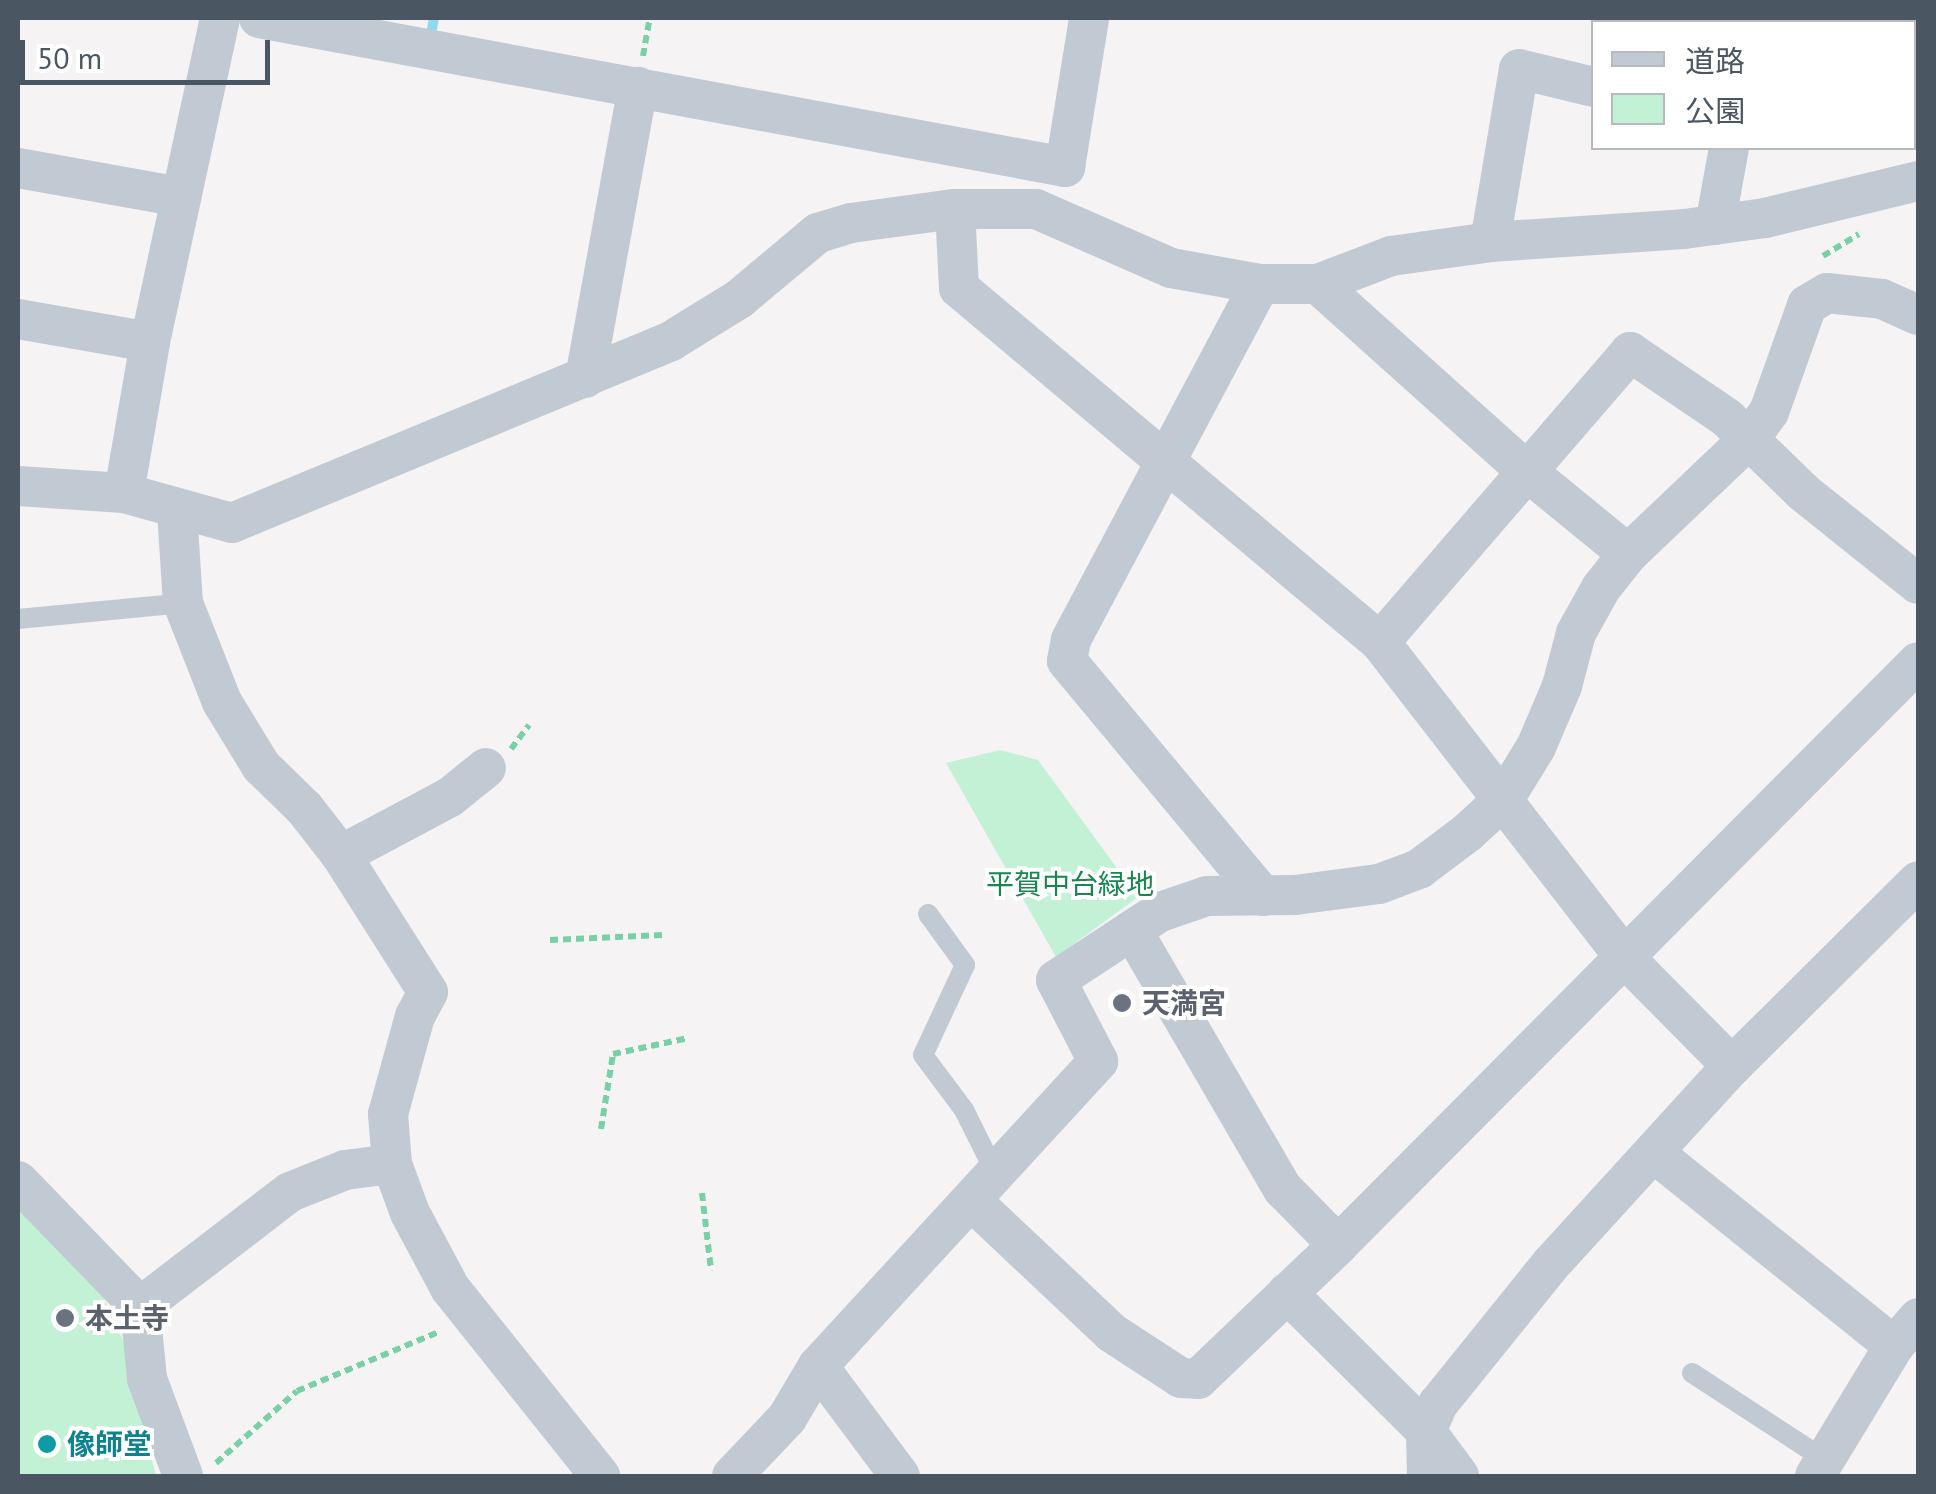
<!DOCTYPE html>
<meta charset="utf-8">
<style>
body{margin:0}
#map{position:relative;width:1936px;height:1494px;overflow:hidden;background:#f5f3f3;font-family:"PT Sans","Noto Sans JP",sans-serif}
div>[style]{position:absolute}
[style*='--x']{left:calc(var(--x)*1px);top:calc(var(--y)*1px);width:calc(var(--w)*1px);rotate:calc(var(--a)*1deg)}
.green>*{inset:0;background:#c3f1d5}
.stream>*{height:10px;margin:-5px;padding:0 5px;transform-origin:5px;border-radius:5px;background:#90daee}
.path>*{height:6px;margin-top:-3px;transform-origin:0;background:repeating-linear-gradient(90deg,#7ad0a6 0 8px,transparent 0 13px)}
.service>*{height:20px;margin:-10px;padding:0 10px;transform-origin:10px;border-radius:10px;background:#c1cad2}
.minor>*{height:40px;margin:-20px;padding:0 20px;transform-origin:20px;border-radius:20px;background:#c1cad2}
.dots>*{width:28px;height:28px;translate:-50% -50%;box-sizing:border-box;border:5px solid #fff;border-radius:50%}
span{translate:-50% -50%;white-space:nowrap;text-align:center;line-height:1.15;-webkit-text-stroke:8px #fff;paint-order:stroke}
.park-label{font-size:28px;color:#17864f}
.worship-label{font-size:28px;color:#5b616d;font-weight:700}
.left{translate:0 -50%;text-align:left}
.culture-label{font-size:28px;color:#0d838f;font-weight:700}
.frame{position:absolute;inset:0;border:20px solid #4a5661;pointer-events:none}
.legend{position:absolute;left:1591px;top:20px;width:325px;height:130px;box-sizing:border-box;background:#fff;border:2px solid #b7bbc0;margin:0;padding:12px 18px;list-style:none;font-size:30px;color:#4a5661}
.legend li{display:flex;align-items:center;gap:20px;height:50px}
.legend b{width:50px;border:2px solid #b7bbc0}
.scale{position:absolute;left:20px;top:40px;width:250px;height:45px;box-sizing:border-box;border:5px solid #4a5661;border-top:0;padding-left:12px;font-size:30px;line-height:35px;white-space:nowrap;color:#4a5661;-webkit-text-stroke:8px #fff;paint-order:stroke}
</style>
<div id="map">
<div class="green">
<div style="clip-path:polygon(1000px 750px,1038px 760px,1138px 897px,1056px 957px,946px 763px)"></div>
<div style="clip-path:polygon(18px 1201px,102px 1294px,124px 1343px,156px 1476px,18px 1476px)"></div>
</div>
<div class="stream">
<div style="--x:432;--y:29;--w:11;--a:-80"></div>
</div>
<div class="path">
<div style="--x:643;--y:56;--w:39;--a:-80"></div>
<div style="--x:1823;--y:256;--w:42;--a:-31.4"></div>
<div style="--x:511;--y:749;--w:30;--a:-53"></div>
<div style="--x:550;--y:940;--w:112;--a:-2.6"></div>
<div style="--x:601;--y:1129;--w:76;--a:-80.9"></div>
<div style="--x:613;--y:1054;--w:77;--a:-12"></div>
<div style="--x:702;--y:1193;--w:78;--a:83.3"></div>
<div style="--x:216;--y:1463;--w:108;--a:-41.6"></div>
<div style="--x:297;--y:1391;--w:154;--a:-22.6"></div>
</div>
<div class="service">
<div style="--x:18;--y:619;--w:166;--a:-5.5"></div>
<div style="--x:928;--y:914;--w:63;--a:54"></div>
<div style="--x:965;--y:965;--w:99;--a:115"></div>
<div style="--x:923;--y:1055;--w:69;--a:53.3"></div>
<div style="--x:964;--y:1110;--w:72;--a:63.4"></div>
<div style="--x:1692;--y:1373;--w:158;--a:33.1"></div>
</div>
<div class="minor">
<div style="--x:259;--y:18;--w:820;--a:10.47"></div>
<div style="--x:1065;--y:167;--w:151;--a:-80.8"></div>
<div style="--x:18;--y:168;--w:166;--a:10.1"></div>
<div style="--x:955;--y:209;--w:79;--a:87.1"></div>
<div style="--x:959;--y:288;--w:550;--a:40.06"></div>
<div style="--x:1380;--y:642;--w:400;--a:52.2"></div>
<div style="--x:1625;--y:958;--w:152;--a:45.3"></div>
<div style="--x:1715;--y:225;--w:78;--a:-79.7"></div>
<div style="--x:1490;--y:242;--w:175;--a:-80.5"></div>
<div style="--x:1519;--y:69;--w:77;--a:13.5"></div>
<div style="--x:1260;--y:284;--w:403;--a:118"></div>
<div style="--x:1071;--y:640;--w:21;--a:101"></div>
<div style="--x:1067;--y:661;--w:306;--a:50.2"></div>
<div style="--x:1318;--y:284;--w:283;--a:41.9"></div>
<div style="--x:1529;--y:473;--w:128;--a:39.3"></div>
<div style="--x:18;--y:319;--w:134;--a:9.9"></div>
<div style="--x:585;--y:378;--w:296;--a:-79.7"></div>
<div style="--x:18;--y:486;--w:106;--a:3.8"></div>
<div style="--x:124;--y:493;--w:112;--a:15.5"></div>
<div style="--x:232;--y:523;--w:475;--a:-22.5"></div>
<div style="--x:671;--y:341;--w:80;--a:-31.7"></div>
<div style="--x:739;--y:299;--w:103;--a:-39.9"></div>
<div style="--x:818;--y:233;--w:34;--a:-17"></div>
<div style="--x:851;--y:223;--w:105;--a:-7.7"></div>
<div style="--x:955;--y:209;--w:81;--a:0"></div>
<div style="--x:1036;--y:209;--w:147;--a:23.6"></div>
<div style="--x:1171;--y:268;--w:90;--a:10.2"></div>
<div style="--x:1260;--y:284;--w:58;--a:0"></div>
<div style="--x:1318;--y:284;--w:78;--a:-21"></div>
<div style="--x:1391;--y:256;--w:100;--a:-8"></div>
<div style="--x:1490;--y:242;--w:194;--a:-3.8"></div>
<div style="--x:1684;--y:229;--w:82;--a:-7.7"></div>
<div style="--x:1765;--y:218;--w:157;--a:-13.6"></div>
<div style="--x:124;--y:493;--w:153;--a:-80.2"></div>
<div style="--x:150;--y:342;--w:331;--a:-77.8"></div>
<div style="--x:177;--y:511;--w:92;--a:86.3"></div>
<div style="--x:183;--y:603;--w:106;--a:68.5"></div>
<div style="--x:222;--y:702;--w:75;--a:58.6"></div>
<div style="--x:261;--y:766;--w:62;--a:44.3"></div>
<div style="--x:305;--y:809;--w:58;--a:52"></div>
<div style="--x:341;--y:855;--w:162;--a:57.6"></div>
<div style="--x:428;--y:992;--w:27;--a:118"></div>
<div style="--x:415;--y:1016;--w:102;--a:105.4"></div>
<div style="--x:388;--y:1114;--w:50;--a:85.4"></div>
<div style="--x:392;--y:1164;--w:52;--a:69.8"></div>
<div style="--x:410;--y:1213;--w:85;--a:61.9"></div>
<div style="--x:450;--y:1288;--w:241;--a:51.4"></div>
<div style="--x:1380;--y:642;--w:383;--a:-49.2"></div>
<div style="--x:1630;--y:352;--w:117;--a:34.2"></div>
<div style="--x:1727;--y:418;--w:106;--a:44.2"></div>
<div style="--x:1803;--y:492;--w:147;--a:38.7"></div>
<div style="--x:341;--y:855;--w:123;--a:-28"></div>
<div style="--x:450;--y:797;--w:46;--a:-38.9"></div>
<div style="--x:1132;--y:930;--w:300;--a:59.8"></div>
<div style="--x:1283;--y:1189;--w:78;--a:45.5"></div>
<div style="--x:1654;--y:1153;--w:308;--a:38.8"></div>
<div style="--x:1894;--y:1346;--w:152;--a:121.3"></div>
<div style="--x:18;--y:1181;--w:175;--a:45.9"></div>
<div style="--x:140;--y:1307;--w:72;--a:84.4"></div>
<div style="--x:147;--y:1379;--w:103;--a:69.6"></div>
<div style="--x:973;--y:1202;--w:191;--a:43.3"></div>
<div style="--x:1112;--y:1333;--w:82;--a:33.1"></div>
<div style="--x:1181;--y:1378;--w:17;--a:3"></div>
<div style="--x:1198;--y:1379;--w:194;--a:-43.7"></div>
<div style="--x:1338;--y:1245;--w:822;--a:-45.15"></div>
<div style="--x:1287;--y:1293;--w:196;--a:44.8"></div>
<div style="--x:1426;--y:1431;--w:56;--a:53.7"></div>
<div style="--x:140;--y:1307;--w:189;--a:-37.5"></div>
<div style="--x:290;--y:1192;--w:59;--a:-21.8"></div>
<div style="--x:345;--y:1170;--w:47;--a:-7.3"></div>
<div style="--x:1894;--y:1346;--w:37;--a:-49"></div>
<div style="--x:818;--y:1366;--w:137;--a:53.3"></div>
<div style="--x:732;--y:1476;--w:80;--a:-46.5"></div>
<div style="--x:787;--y:1418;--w:61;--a:-59.2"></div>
<div style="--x:818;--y:1366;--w:414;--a:-47.4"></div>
<div style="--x:1098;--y:1061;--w:91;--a:-117.4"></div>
<div style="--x:1056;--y:980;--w:124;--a:-33.2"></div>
<div style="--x:1160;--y:912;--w:50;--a:-18.8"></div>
<div style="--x:1207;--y:896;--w:88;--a:-0.7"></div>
<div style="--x:1295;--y:895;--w:85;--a:-7.5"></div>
<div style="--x:1379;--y:884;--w:43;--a:-20.6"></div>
<div style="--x:1419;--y:869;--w:60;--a:-36.9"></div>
<div style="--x:1467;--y:833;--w:50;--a:-42.6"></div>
<div style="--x:1504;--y:799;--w:61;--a:-58.4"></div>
<div style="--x:1536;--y:747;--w:66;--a:-66.9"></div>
<div style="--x:1562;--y:686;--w:55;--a:-75.2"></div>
<div style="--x:1576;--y:633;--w:51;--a:-60.9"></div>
<div style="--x:1601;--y:588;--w:43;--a:-51.5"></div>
<div style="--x:1628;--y:554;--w:168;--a:-43.6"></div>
<div style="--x:1750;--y:438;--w:32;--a:-54"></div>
<div style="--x:1769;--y:412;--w:114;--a:-70.4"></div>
<div style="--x:1807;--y:305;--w:23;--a:-31"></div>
<div style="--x:1827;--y:293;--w:55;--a:6.2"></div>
<div style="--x:1882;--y:299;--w:39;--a:24"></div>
<div style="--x:1427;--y:1476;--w:45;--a:-91.3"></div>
<div style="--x:1426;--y:1431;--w:30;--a:-66"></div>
<div style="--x:1438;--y:1404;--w:180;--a:-51.1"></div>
<div style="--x:1551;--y:1264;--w:268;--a:-47.6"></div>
<div style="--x:1732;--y:1066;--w:262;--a:-44.8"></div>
</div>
<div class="dots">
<div style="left:1122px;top:1003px;background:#6b7280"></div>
<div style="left:65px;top:1318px;background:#6b7280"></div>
<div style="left:47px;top:1444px;background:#0f9aa8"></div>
</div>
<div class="park-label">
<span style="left:1070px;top:884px">平賀中台緑地</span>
</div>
<div class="worship-label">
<span class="left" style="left:1142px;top:1003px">天満宮</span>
<span class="left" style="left:85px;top:1318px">本土寺</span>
</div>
<div class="culture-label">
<span class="left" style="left:67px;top:1444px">像師堂</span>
</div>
<div class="frame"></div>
<ul class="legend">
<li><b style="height:12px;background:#c1cad2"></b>道路</li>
<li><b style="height:28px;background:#c3f1d5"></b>公園</li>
</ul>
<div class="scale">50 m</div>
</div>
